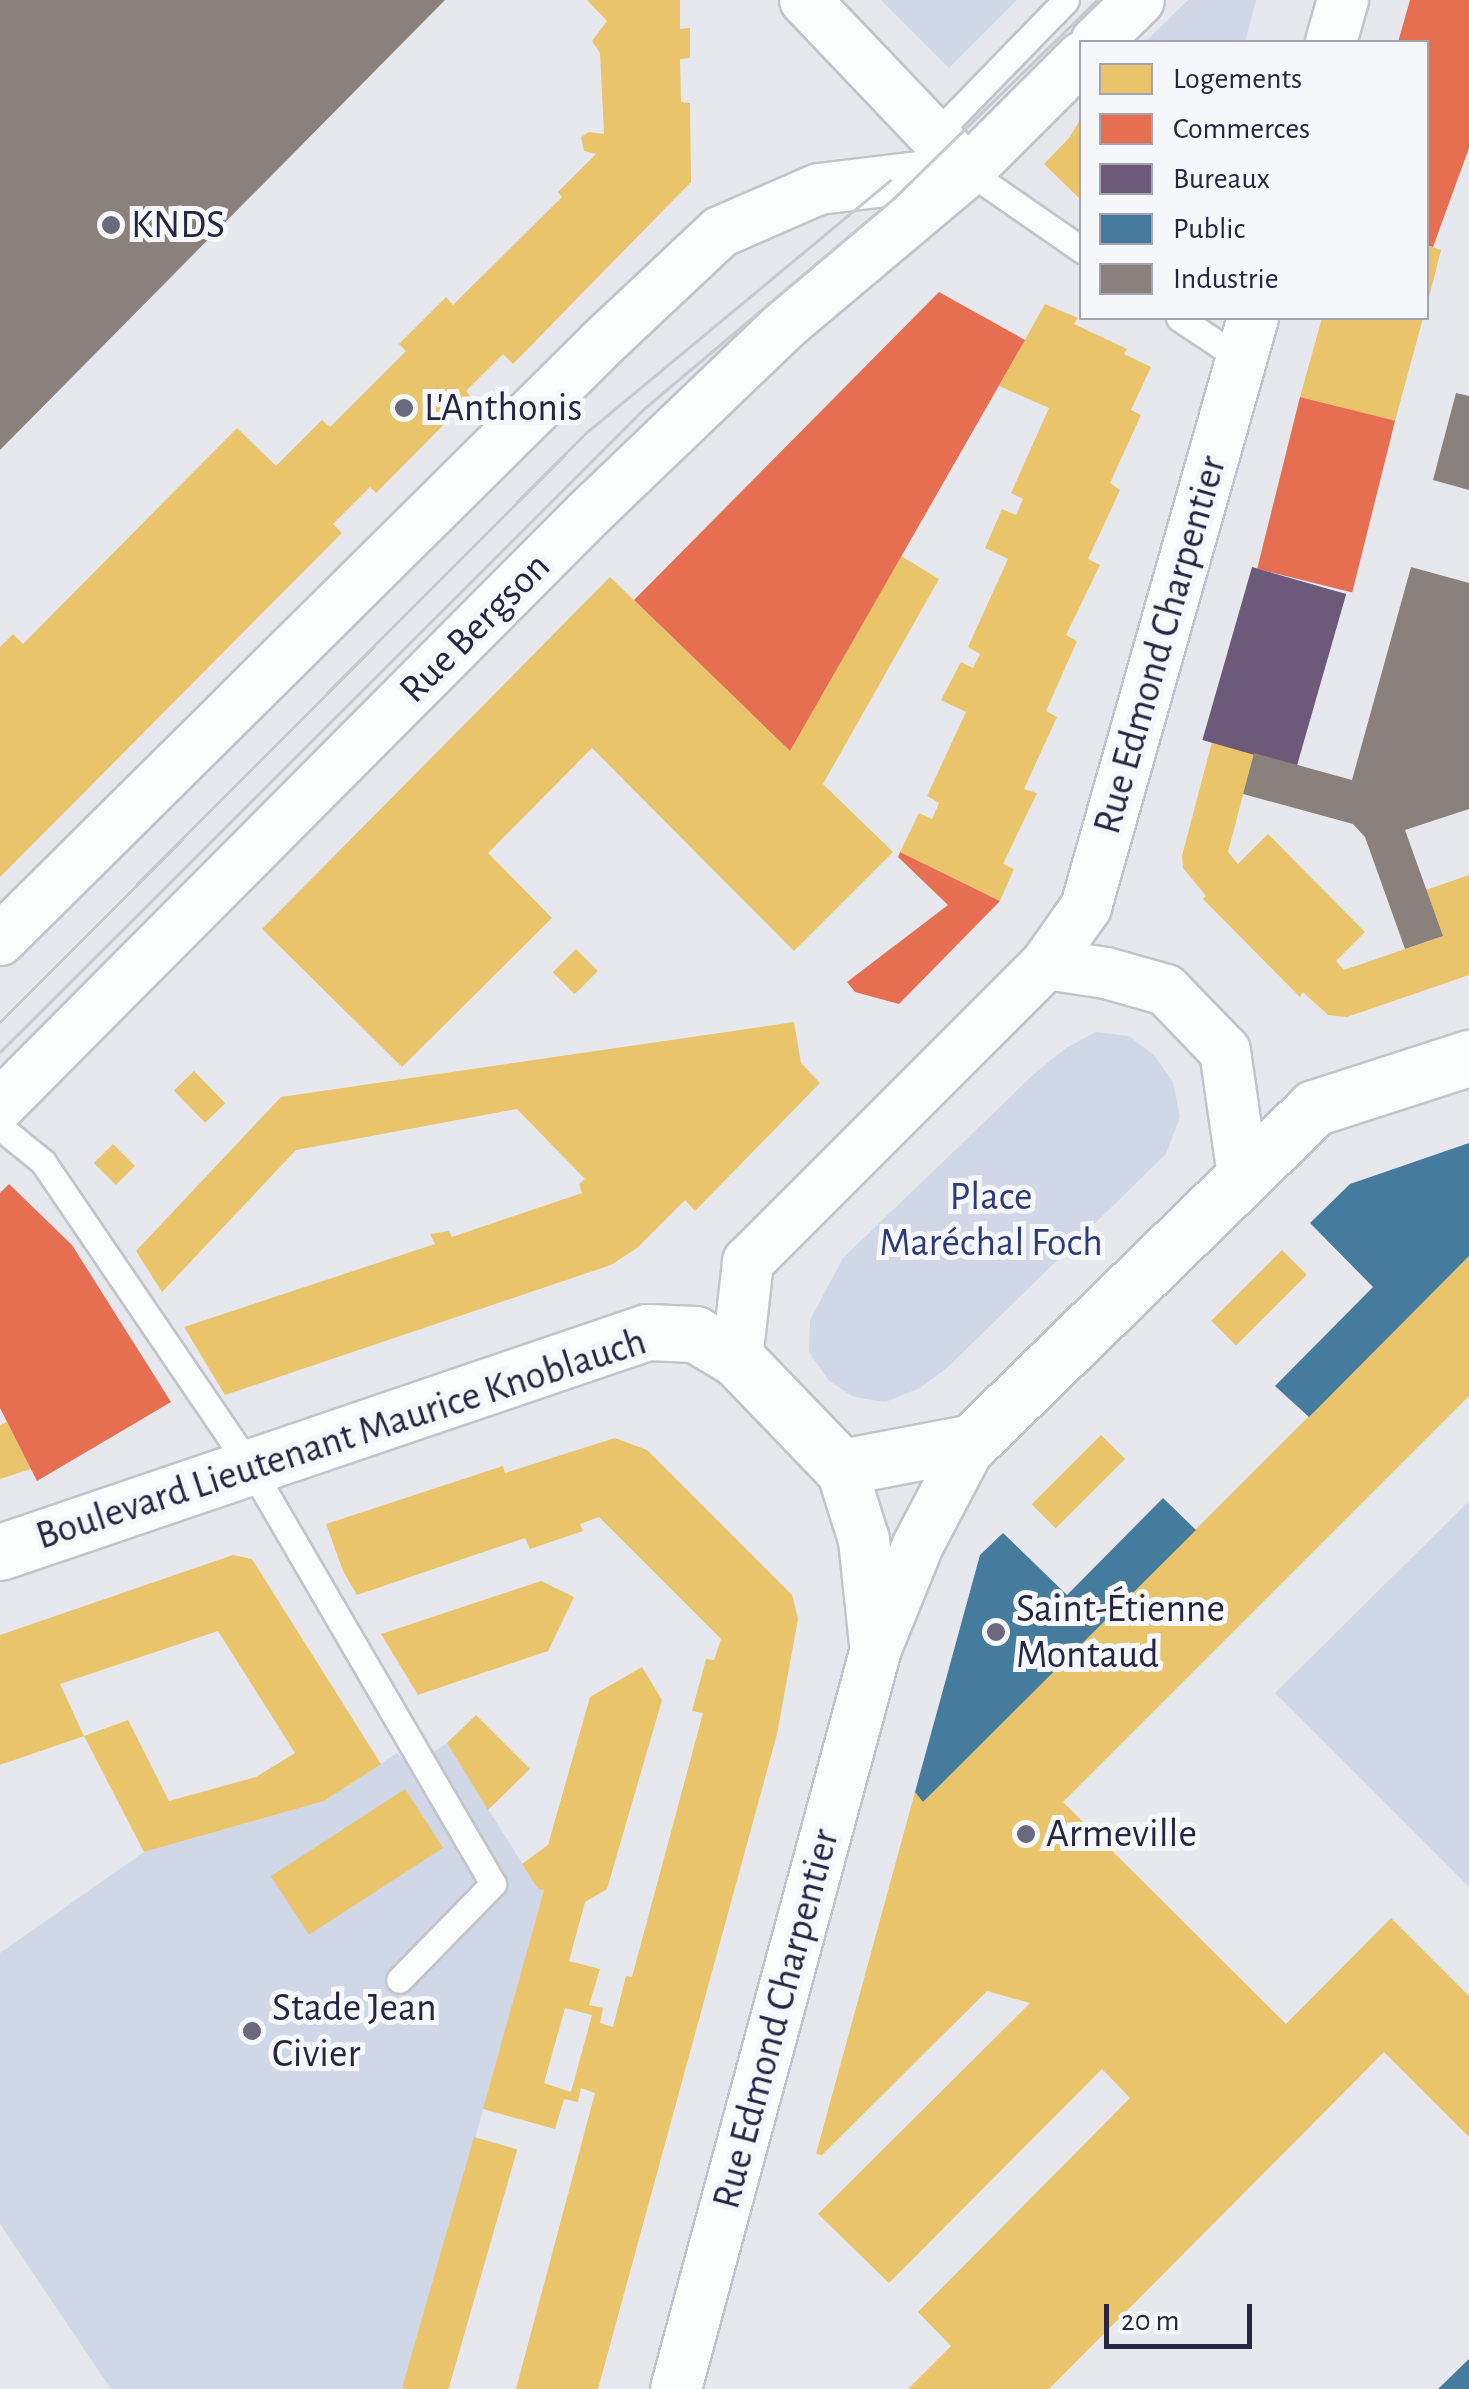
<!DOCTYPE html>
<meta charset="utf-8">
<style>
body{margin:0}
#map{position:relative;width:1469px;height:2389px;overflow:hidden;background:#e7e8ed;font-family:"Alegreya Sans",sans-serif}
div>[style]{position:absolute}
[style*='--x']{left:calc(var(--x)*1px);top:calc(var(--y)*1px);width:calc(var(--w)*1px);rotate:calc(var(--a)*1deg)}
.green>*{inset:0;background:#d0d7e6}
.homes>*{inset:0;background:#e9c46a;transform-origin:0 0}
.shops>*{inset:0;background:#e76f51;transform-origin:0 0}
.offices>*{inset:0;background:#6d597a;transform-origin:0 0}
.public>*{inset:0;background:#457b9d}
.industry>*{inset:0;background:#8a817c}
.roads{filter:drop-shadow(2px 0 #c3c3c9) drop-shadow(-2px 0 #c3c3c9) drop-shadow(0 2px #c3c3c9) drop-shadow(0 -2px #c3c3c9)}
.service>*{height:25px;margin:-12.5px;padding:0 12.5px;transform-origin:12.5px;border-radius:12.5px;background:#fbfcfc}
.minor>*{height:50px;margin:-25px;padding:0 25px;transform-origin:25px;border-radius:25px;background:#fbfcfc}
.secondary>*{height:55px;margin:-27.5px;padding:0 27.5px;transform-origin:27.5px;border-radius:27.5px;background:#fbfcfc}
.tram>*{height:2.5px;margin:-1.25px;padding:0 1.25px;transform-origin:1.25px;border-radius:1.25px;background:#c9c9cd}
.dots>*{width:28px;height:28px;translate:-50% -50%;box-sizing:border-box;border:5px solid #f6f7fb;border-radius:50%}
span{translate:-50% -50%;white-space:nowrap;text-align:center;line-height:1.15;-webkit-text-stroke:10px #f6f7fb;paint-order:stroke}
.poi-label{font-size:40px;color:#282441}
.left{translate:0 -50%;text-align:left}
.street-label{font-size:40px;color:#282441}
.park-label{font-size:40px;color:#2d3c79}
.legend{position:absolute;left:1079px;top:40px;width:350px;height:280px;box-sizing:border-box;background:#f6f7fb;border:2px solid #a4a3b1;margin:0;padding:12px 18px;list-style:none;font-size:30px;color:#282441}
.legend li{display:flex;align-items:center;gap:20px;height:50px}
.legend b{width:50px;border:2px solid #a4a3b1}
.scale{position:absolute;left:1104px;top:2304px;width:148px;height:45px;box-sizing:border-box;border:5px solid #282441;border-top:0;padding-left:12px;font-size:30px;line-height:35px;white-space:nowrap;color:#282441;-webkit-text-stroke:8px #f6f7fb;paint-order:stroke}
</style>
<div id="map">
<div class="green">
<div style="clip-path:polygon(881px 0,1017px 0,949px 68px)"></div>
<div style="clip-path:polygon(1188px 0,1256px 0,1245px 42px,1145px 42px)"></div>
<div style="clip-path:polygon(1096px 1032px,1129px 1036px,1154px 1055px,1173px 1082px,1180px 1117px,1166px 1154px,948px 1367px,920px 1388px,885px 1402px,854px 1397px,829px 1381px,809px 1352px,810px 1320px,843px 1258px,1035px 1073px,1066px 1048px)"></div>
<div style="clip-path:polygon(1469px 1501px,1469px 1887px,1275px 1693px)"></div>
<div style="clip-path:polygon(447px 1743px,538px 1889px,544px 1890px,406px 2389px,111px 2389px,0 2224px,0 1953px,144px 1852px,324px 1801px,397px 1753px,411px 1767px)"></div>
</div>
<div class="homes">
<div style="clip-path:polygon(587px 0,680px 0,680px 29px,690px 28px,690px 58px,680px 59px,681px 102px,690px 103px,691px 182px,513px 364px,503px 354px,466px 391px,471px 397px,376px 493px,370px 487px,333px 524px,342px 533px,0 877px,0 647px,13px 634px,23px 644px,237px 428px,276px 466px,322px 420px,330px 427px,406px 351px,399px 344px,446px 297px,453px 305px,562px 197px,558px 192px,596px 154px,584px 151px,581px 137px,589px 132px,604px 134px,600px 53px,592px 41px,607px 21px)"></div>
<div style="clip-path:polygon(1082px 117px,1082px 201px,1044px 164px,1069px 138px)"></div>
<div style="clip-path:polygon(1426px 245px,1441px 250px,1428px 301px,1426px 300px)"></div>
<div style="clip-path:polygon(1045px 304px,1078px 318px,1074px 324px,1127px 349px,1124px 354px,1151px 367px,1131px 410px,1141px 415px,1110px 483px,1120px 490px,1088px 559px,1100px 565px,1066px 635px,1077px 641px,1046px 711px,1057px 717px,1024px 789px,1037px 793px,1003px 864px,1014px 869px,1000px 901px,900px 852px,919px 813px,932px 819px,939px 803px,927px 796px,966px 712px,941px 700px,961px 662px,973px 668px,980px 654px,968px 647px,1008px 559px,985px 548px,1002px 509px,1016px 515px,1023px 499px,1011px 493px,1049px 408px,999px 386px)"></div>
<div style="clip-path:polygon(1322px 318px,1423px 318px,1395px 421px,1300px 397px)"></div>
<div style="clip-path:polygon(901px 556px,939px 579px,823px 784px,893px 852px,794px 951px,592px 748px,488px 853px,552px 918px,402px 1067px,262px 929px,610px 577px,790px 751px)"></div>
<div style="clip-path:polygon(1212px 742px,1254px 753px,1228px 852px,1238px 864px,1268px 834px,1365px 932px,1336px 961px,1344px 970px,1443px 936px,1426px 890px,1469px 875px,1469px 975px,1347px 1017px,1328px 1015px,1303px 992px,1300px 997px,1203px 899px,1206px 896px,1183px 868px,1182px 856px)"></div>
<div style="left:576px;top:949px;width:31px;height:33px;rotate:45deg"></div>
<div style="clip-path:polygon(794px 1022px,801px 1063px,820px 1083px,695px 1211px,685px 1200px,637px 1248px,611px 1265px,225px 1395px,184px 1327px,435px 1244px,430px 1234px,449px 1231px,452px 1237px,582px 1193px,579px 1184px,585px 1179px,517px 1109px,296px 1150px,162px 1292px,136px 1251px,281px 1097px)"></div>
<div style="left:194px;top:1071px;width:45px;height:28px;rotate:46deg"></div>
<div style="left:113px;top:1144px;width:31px;height:27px;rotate:45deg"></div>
<div style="left:1282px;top:1250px;width:35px;height:100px;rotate:45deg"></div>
<div style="clip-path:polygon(1469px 1256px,1469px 1396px,1063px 1802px,1286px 2024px,1391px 1918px,1469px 1996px,1469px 2137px,1384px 2052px,1049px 2389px,908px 2389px,951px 2346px,918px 2312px,1130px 2098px,1102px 2069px,889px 2283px,818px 2214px,1030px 2003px,987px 1991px,822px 2155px,816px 2154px,915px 1792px,923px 1802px)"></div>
<div style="clip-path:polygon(7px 1422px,31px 1469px,0 1479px,0 1425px)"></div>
<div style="left:1101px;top:1435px;width:34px;height:98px;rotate:45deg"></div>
<div style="clip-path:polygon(evenodd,615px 1438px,647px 1450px,792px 1595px,798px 1619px,777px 1734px,598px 2389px,516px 2389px,595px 2093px,581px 2088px,578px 2102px,564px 2099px,555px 2129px,483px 2109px,544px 1890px,538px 1889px,522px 1864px,548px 1845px,590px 1697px,642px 1667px,662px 1700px,607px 1889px,585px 1902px,569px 1961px,600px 1969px,589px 2005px,603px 2008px,600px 2023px,613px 2027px,626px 1976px,632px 1977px,703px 1713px,692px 1711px,706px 1659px,714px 1660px,721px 1639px,599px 1517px,580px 1524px,583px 1531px,530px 1549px,525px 1538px,357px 1595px,343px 1571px,326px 1524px,503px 1466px,505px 1473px,615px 1438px,565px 2008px,592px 2015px,571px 2092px,544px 2083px,565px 2008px)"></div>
<div style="clip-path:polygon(233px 1555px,252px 1559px,381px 1764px,324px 1801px,144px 1852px,84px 1736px,128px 1720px,169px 1801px,256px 1777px,295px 1753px,218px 1631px,60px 1684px,84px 1736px,0 1765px,0 1635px)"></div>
<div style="clip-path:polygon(541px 1581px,574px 1597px,548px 1651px,418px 1695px,381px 1634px)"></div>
<div style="clip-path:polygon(476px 1715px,530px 1769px,488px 1810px,447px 1743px)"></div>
<div style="left:405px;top:1789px;width:70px;height:160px;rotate:57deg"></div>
<div style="left:474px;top:2137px;width:45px;height:261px;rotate:16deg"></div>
</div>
<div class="shops">
<div style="clip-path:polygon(1410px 0,1469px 0,1469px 148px,1433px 247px,1426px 245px,1426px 42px,1398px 42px)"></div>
<div style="clip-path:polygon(939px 292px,1025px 340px,790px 751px,634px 600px)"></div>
<div style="left:1300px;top:397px;width:98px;height:177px;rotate:14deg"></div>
<div style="clip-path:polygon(900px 852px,1000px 901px,899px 1004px,855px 992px,847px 982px,948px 905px,898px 857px)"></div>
<div style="clip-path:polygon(9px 1184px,72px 1245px,171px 1402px,37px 1481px,0 1408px,0 1193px)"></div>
</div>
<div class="offices">
<div style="left:1252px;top:567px;width:98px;height:180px;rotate:16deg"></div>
</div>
<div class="public">
<div style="clip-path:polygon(1469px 1143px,1469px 1256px,1309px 1417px,1275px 1386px,1373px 1287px,1310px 1223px,1350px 1184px)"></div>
<div style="clip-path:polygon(1163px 1498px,1196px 1530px,923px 1802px,915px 1792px,980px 1555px,1003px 1533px,1067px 1595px)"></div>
<div style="clip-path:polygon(1469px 2359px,1469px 2389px,1438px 2389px)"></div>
</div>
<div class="industry">
<div style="clip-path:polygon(0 0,445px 0,0 450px)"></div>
<div style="clip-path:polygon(1456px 393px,1469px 396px,1469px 490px,1433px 480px)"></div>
<div style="clip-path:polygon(1411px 567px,1469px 583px,1469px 809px,1405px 830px,1443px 936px,1405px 949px,1365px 837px,1353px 824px,1243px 794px,1254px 753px,1352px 780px)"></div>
</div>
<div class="roads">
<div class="service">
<div style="--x:930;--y:140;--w:195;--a:-45.8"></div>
<div style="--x:968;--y:171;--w:139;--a:34.7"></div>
<div style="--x:1179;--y:318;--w:74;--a:33.5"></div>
<div style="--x:0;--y:1127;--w:55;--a:39.1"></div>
<div style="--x:43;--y:1162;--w:370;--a:55.8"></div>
<div style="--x:251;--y:1468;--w:481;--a:59.8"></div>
<div style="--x:493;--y:1884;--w:134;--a:134.4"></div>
</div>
<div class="minor">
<div style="--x:805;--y:0;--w:236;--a:46.4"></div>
<div style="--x:1096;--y:42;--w:60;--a:-44.3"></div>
<div style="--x:1331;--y:42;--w:44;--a:-74.1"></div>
<div style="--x:0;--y:940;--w:849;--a:-44.76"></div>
<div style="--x:603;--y:342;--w:161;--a:-43.2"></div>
<div style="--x:720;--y:232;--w:108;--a:-23.5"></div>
<div style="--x:819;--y:189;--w:150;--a:-6.9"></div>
<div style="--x:1046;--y:964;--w:61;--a:8.5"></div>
<div style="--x:1106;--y:973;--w:62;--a:15.8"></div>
<div style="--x:1166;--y:990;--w:85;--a:46"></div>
<div style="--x:1225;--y:1051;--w:126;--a:81.8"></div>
<div style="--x:0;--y:1105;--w:835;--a:-45.15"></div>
<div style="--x:589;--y:513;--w:272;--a:-43.8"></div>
<div style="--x:785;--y:325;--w:239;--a:-40.1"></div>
<div style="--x:968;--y:171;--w:161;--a:-45"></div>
<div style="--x:737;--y:1359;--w:98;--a:-83.5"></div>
<div style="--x:748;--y:1262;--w:421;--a:-45"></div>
<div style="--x:1046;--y:964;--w:70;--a:-54.9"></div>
<div style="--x:1086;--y:907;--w:612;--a:-74.17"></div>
<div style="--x:841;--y:1467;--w:77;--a:72.5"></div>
<div style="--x:864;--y:1540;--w:105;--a:84"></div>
<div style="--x:676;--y:2389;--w:767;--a:-74.88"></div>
<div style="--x:876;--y:1649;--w:112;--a:-68"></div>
<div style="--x:918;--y:1545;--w:116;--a:-62.3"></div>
</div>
<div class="secondary">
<div style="--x:0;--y:1552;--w:683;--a:-18.78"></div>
<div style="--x:647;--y:1332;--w:48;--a:2.4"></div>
<div style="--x:695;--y:1334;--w:49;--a:30.8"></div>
<div style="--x:737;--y:1359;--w:150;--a:46.1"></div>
<div style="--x:841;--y:1467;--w:133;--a:-10.8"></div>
<div style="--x:972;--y:1442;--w:478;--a:-44.3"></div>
<div style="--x:1314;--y:1108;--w:163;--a:-17.9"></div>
</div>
</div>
<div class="tram">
<div style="--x:0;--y:1022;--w:832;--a:-45.15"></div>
<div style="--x:587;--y:432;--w:394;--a:-39.7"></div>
<div style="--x:0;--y:1052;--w:913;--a:-44.96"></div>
<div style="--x:646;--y:407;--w:324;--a:-40.1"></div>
<div style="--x:894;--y:198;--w:284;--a:-44.3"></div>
</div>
<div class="dots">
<div style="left:111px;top:225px;background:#6b697d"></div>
<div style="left:404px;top:408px;background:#6b697d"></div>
<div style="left:996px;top:1632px;background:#6b697d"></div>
<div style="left:1026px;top:1834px;background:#6b697d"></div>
<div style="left:252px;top:2031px;background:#6b697d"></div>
</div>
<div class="poi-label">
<span class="left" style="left:131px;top:225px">KNDS</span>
<span class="left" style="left:424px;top:408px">L'Anthonis</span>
<span class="left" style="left:1016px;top:1632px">Saint-Étienne<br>Montaud</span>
<span class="left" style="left:1046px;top:1834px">Armeville</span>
<span class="left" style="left:272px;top:2031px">Stade Jean<br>Civier</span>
</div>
<div class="street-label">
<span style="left:475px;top:628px;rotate:-45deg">Rue Bergson</span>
<span style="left:1160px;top:645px;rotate:-74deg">Rue Edmond Charpentier</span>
<span style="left:341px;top:1439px;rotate:-18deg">Boulevard Lieutenant Maurice Knoblauch</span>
<span style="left:776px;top:2019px;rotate:-75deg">Rue Edmond Charpentier</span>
</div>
<div class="park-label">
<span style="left:991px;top:1220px">Place<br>Maréchal Foch</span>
</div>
<ul class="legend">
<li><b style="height:28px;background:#e9c46a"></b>Logements</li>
<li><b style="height:28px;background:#e76f51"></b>Commerces</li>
<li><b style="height:28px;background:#6d597a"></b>Bureaux</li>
<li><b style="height:28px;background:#457b9d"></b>Public</li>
<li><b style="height:28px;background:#8a817c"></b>Industrie</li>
</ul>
<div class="scale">20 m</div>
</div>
